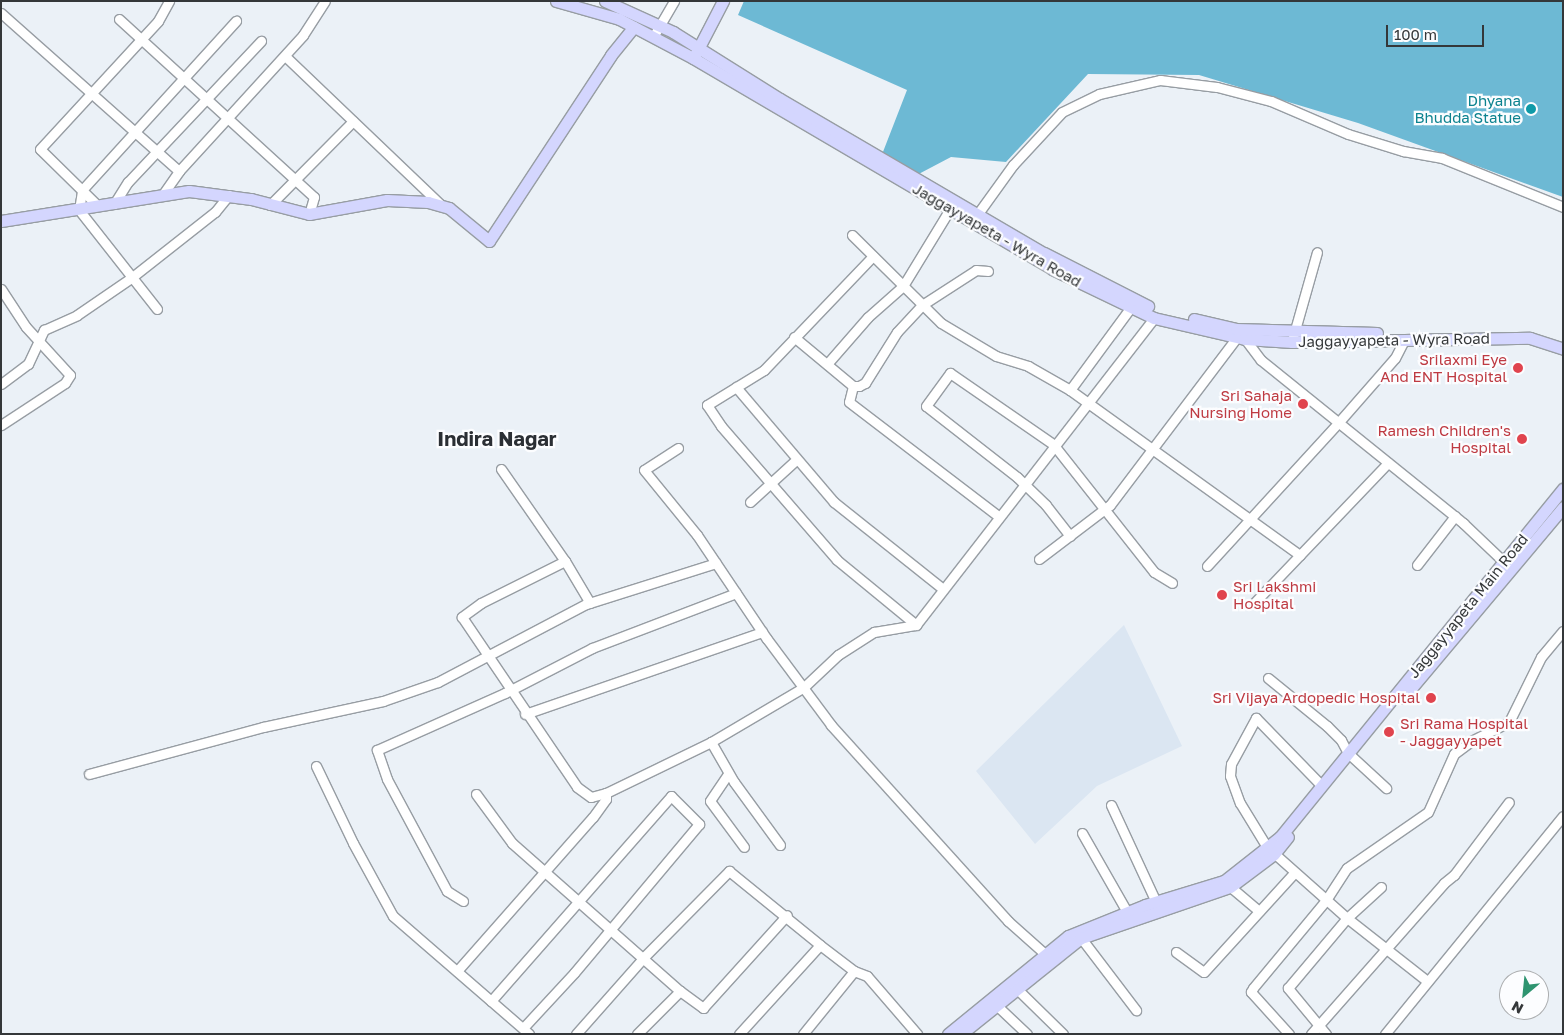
<!DOCTYPE html>
<style>
body{margin:0}
#map{position:relative;width:1564px;height:1035px;overflow:hidden;background:#ebf1f7;font-family:"Golos Text",sans-serif}
div>[style]{position:absolute}
[style*='--x']{left:calc(var(--x)*1px);top:calc(var(--y)*1px);width:calc(var(--w)*1px);rotate:calc(var(--a)*1deg)}
.built>*{inset:0;background:#dbe6f2}
.water>*{inset:0;background:#6db9d4}
.roads{filter:drop-shadow(1px 0 #979da3) drop-shadow(-1px 0 #979da3) drop-shadow(0 1px #979da3) drop-shadow(0 -1px #979da3)}
.minor>*{height:9px;margin:-4.5px;padding:0 4.5px;transform-origin:4.5px;border-radius:4.5px;background:#fff}
.major>*{height:11px;margin:-5.5px;padding:0 5.5px;transform-origin:5.5px;border-radius:5.5px;background:#d4d6fe}
.dots>*{width:14px;height:14px;translate:-50% -50%;box-sizing:border-box;border:2px solid #fcfdff;border-radius:50%}
span{translate:-50% -50%;white-space:nowrap;text-align:center;line-height:1.15;-webkit-text-stroke:4.5px #fcfdff;paint-order:stroke}
.culture-label{font-size:15px;color:#0d838f}
.right{translate:-100% -50%;text-align:right}
.street-label{font-size:15px;color:#343739}
.health-label{font-size:15px;color:#be3a42}
.left{translate:0 -50%;text-align:left}
.district-label{font-size:20px;color:#2b2f34;font-weight:700}
.frame{position:absolute;inset:0;border:2px solid #343739;pointer-events:none}
.north{position:absolute;left:1499px;top:970px;width:50px;height:50px;box-sizing:border-box;background:#fcfdff;border:1px solid #acaeb0;border-radius:50%;rotate:208deg;font-size:14px;font-weight:700;line-height:20px;text-align:center;color:#343739}
.north::after{content:'';display:block;margin:auto;width:18px;height:22px;background:#2e9470;clip-path:polygon(50% 0,100% 100%,50% 72%,0 100%)}
.scale{position:absolute;left:1386px;top:25px;width:98px;height:22px;box-sizing:border-box;border:2px solid #343739;border-top:0;padding-left:6px;font-size:15px;line-height:18px;white-space:nowrap;color:#343739;-webkit-text-stroke:4px #fcfdff;paint-order:stroke}
</style>
<div id="map">
<div class="built">
<div style="clip-path:polygon(1124px 625px,1182px 746px,1097px 786px,1035px 844px,976px 771px)"></div>
</div>
<div class="water">
<div style="clip-path:polygon(744px 1px,1563px 1px,1563px 197px,1358px 123px,1199px 75px,1088px 74px,1006px 162px,951px 157px,913px 177px,881px 157px,907px 90px,738px 15px)"></div>
</div>
<div class="roads">
<div class="minor">
<div style="--x:1;--y:13;--w:238;--a:41.6"></div>
<div style="--x:119;--y:19;--w:264;--a:42.4"></div>
<div style="--x:314;--y:197;--w:18;--a:106"></div>
<div style="--x:653;--y:37;--w:42;--a:-59.7"></div>
<div style="--x:285;--y:56;--w:214;--a:43.7"></div>
<div style="--x:163;--y:194;--w:28;--a:-55"></div>
<div style="--x:179;--y:171;--w:184;--a:-47.6"></div>
<div style="--x:303;--y:35;--w:40;--a:-57.1"></div>
<div style="--x:114;--y:204;--w:26;--a:-58"></div>
<div style="--x:128;--y:182;--w:194;--a:-46.7"></div>
<div style="--x:270;--y:205;--w:118;--a:-45.3"></div>
<div style="--x:98;--y:206;--w:81;--a:-135.5"></div>
<div style="--x:40;--y:149;--w:174;--a:-47.3"></div>
<div style="--x:158;--y:21;--w:23;--a:-61"></div>
<div style="--x:974;--y:219;--w:67;--a:-54.2"></div>
<div style="--x:1013;--y:165;--w:72;--a:-47.2"></div>
<div style="--x:1062;--y:112;--w:41;--a:-25.9"></div>
<div style="--x:1099;--y:94;--w:63;--a:-12.9"></div>
<div style="--x:1160;--y:80;--w:57;--a:7"></div>
<div style="--x:1217;--y:87;--w:56;--a:14.5"></div>
<div style="--x:1271;--y:101;--w:84;--a:23.2"></div>
<div style="--x:1348;--y:134;--w:58;--a:17.2"></div>
<div style="--x:1403;--y:151;--w:40;--a:10"></div>
<div style="--x:1442;--y:158;--w:131;--a:22"></div>
<div style="--x:852;--y:235;--w:125;--a:44.7"></div>
<div style="--x:941;--y:323;--w:64;--a:31"></div>
<div style="--x:996;--y:356;--w:34;--a:17"></div>
<div style="--x:1028;--y:366;--w:48;--a:29.7"></div>
<div style="--x:1070;--y:390;--w:283;--a:35.7"></div>
<div style="--x:873;--y:256;--w:158;--a:133.7"></div>
<div style="--x:764;--y:370;--w:67;--a:148.4"></div>
<div style="--x:707;--y:405;--w:25;--a:56"></div>
<div style="--x:721;--y:426;--w:177;--a:49.1"></div>
<div style="--x:837;--y:560;--w:102;--a:39.4"></div>
<div style="--x:1;--y:289;--w:45;--a:56.7"></div>
<div style="--x:26;--y:327;--w:65;--a:47.5"></div>
<div style="--x:70;--y:375;--w:9;--a:122"></div>
<div style="--x:65;--y:383;--w:77;--a:146.7"></div>
<div style="--x:157;--y:309;--w:126;--a:-128.2"></div>
<div style="--x:79;--y:210;--w:20;--a:-81"></div>
<div style="--x:82;--y:190;--w:229;--a:-47.7"></div>
<div style="--x:794;--y:337;--w:77;--a:39.7"></div>
<div style="--x:853;--y:386;--w:6;--a:0"></div>
<div style="--x:859;--y:386;--w:7;--a:-27"></div>
<div style="--x:865;--y:383;--w:60;--a:-57.9"></div>
<div style="--x:897;--y:332;--w:37;--a:-47"></div>
<div style="--x:922;--y:305;--w:64;--a:-32.9"></div>
<div style="--x:976;--y:270;--w:12;--a:5"></div>
<div style="--x:1293;--y:337;--w:88;--a:-74.2"></div>
<div style="--x:1245;--y:339;--w:26;--a:53"></div>
<div style="--x:1261;--y:360;--w:260;--a:38.9"></div>
<div style="--x:1463;--y:523;--w:57;--a:43.6"></div>
<div style="--x:827;--y:364;--w:62;--a:-48.9"></div>
<div style="--x:868;--y:317;--w:47;--a:-41.5"></div>
<div style="--x:903;--y:286;--w:90;--a:-58.6"></div>
<div style="--x:1;--y:384;--w:34;--a:-37"></div>
<div style="--x:28;--y:364;--w:38;--a:-65"></div>
<div style="--x:44;--y:330;--w:36;--a:-24"></div>
<div style="--x:77;--y:315;--w:65;--a:-34.4"></div>
<div style="--x:131;--y:278;--w:107;--a:-38.2"></div>
<div style="--x:215;--y:212;--w:22;--a:-51"></div>
<div style="--x:853;--y:386;--w:16;--a:104"></div>
<div style="--x:849;--y:402;--w:188;--a:37.4"></div>
<div style="--x:736;--y:387;--w:151;--a:49.6"></div>
<div style="--x:834;--y:502;--w:139;--a:38.6"></div>
<div style="--x:1070;--y:390;--w:103;--a:-53.7"></div>
<div style="--x:678;--y:448;--w:40;--a:147.1"></div>
<div style="--x:644;--y:470;--w:84;--a:50.8"></div>
<div style="--x:697;--y:535;--w:125;--a:56.1"></div>
<div style="--x:767;--y:639;--w:107;--a:53.3"></div>
<div style="--x:831;--y:725;--w:264;--a:47.9"></div>
<div style="--x:1008;--y:921;--w:50;--a:41.7"></div>
<div style="--x:501;--y:469;--w:112;--a:55.2"></div>
<div style="--x:750;--y:502;--w:62;--a:-42.4"></div>
<div style="--x:1070;--y:536;--w:39;--a:-128"></div>
<div style="--x:1046;--y:505;--w:40;--a:-136"></div>
<div style="--x:1017;--y:477;--w:115;--a:-142"></div>
<div style="--x:926;--y:406;--w:41;--a:-54"></div>
<div style="--x:950;--y:373;--w:125;--a:34.6"></div>
<div style="--x:1053;--y:444;--w:163;--a:51.7"></div>
<div style="--x:1154;--y:572;--w:21;--a:31"></div>
<div style="--x:1039;--y:559;--w:89;--a:-37.3"></div>
<div style="--x:1110;--y:505;--w:211;--a:-52.9"></div>
<div style="--x:1417;--y:565;--w:62;--a:-52.2"></div>
<div style="--x:1207;--y:566;--w:194;--a:-47.5"></div>
<div style="--x:1338;--y:423;--w:86;--a:-48.8"></div>
<div style="--x:1395;--y:358;--w:20;--a:-63"></div>
<div style="--x:590;--y:603;--w:49;--a:-120.8"></div>
<div style="--x:565;--y:561;--w:94;--a:153.4"></div>
<div style="--x:481;--y:603;--w:24;--a:144"></div>
<div style="--x:462;--y:617;--w:205;--a:55.9"></div>
<div style="--x:577;--y:787;--w:17;--a:36"></div>
<div style="--x:591;--y:797;--w:16;--a:-15"></div>
<div style="--x:1254;--y:603;--w:194;--a:-46.3"></div>
<div style="--x:1268;--y:678;--w:76;--a:39.1"></div>
<div style="--x:1327;--y:726;--w:20;--a:45"></div>
<div style="--x:1341;--y:740;--w:15;--a:62"></div>
<div style="--x:1348;--y:753;--w:52;--a:42.6"></div>
<div style="--x:525;--y:714;--w:251;--a:-19.1"></div>
<div style="--x:711;--y:742;--w:46;--a:60.1"></div>
<div style="--x:734;--y:782;--w:78;--a:53.9"></div>
<div style="--x:316;--y:766;--w:85;--a:64.3"></div>
<div style="--x:353;--y:843;--w:83;--a:61.3"></div>
<div style="--x:393;--y:916;--w:180;--a:40.9"></div>
<div style="--x:89;--y:774;--w:180;--a:-15.1"></div>
<div style="--x:263;--y:727;--w:123;--a:-12.2"></div>
<div style="--x:383;--y:701;--w:58;--a:-19.1"></div>
<div style="--x:438;--y:682;--w:167;--a:-27.8"></div>
<div style="--x:586;--y:604;--w:136;--a:-17.5"></div>
<div style="--x:728;--y:774;--w:32;--a:124"></div>
<div style="--x:710;--y:801;--w:57;--a:53.5"></div>
<div style="--x:1322;--y:786;--w:95;--a:-134.1"></div>
<div style="--x:1256;--y:718;--w:52;--a:118.5"></div>
<div style="--x:1231;--y:764;--w:12;--a:95"></div>
<div style="--x:1230;--y:776;--w:29;--a:70"></div>
<div style="--x:1240;--y:803;--w:52;--a:58.5"></div>
<div style="--x:1267;--y:847;--w:107;--a:41.6"></div>
<div style="--x:1347;--y:918;--w:102;--a:38.2"></div>
<div style="--x:476;--y:794;--w:61;--a:53.7"></div>
<div style="--x:512;--y:843;--w:224;--a:41.4"></div>
<div style="--x:680;--y:991;--w:29;--a:36"></div>
<div style="--x:703;--y:1008;--w:125;--a:-47.9"></div>
<div style="--x:1111;--y:805;--w:107;--a:65.1"></div>
<div style="--x:1082;--y:833;--w:91;--a:60.3"></div>
<div style="--x:1227;--y:884;--w:42;--a:40.2"></div>
<div style="--x:463;--y:901;--w:19;--a:-148"></div>
<div style="--x:447;--y:891;--w:127;--a:-118.2"></div>
<div style="--x:387;--y:779;--w:31;--a:-109"></div>
<div style="--x:377;--y:750;--w:140;--a:-24"></div>
<div style="--x:505;--y:693;--w:98;--a:-27.3"></div>
<div style="--x:592;--y:648;--w:154;--a:-20.9"></div>
<div style="--x:1078;--y:934;--w:96;--a:52.7"></div>
<div style="--x:1176;--y:952;--w:34;--a:36"></div>
<div style="--x:1204;--y:972;--w:134;--a:-47.7"></div>
<div style="--x:457;--y:971;--w:205;--a:-48.6"></div>
<div style="--x:593;--y:817;--w:22;--a:-54"></div>
<div style="--x:606;--y:799;--w:6;--a:-90"></div>
<div style="--x:606;--y:793;--w:117;--a:-25.9"></div>
<div style="--x:711;--y:742;--w:108;--a:-30.6"></div>
<div style="--x:804;--y:687;--w:47;--a:-43.3"></div>
<div style="--x:838;--y:655;--w:43;--a:-32.6"></div>
<div style="--x:874;--y:632;--w:43;--a:-9.5"></div>
<div style="--x:916;--y:625;--w:388;--a:-52.2"></div>
<div style="--x:1013;--y:985;--w:70;--a:44.4"></div>
<div style="--x:491;--y:1001;--w:273;--a:-48.7"></div>
<div style="--x:671;--y:796;--w:40;--a:45"></div>
<div style="--x:699;--y:824;--w:194;--a:130"></div>
<div style="--x:574;--y:973;--w:75;--a:132.8"></div>
<div style="--x:992;--y:1001;--w:48;--a:43.3"></div>
<div style="--x:576;--y:1034;--w:104;--a:-48.5"></div>
<div style="--x:645;--y:956;--w:120;--a:-45.3"></div>
<div style="--x:729;--y:871;--w:117;--a:39.1"></div>
<div style="--x:820;--y:945;--w:43;--a:37.4"></div>
<div style="--x:854;--y:971;--w:14;--a:21"></div>
<div style="--x:867;--y:976;--w:77;--a:49.2"></div>
<div style="--x:637;--y:1034;--w:61;--a:-45"></div>
<div style="--x:739;--y:1034;--w:120;--a:-47.7"></div>
<div style="--x:803;--y:1034;--w:81;--a:-51"></div>
<div style="--x:1289;--y:1034;--w:57;--a:-132.1"></div>
<div style="--x:1251;--y:992;--w:4;--a:-63"></div>
<div style="--x:1253;--y:988;--w:114;--a:-50.3"></div>
<div style="--x:1326;--y:900;--w:38;--a:-57"></div>
<div style="--x:1347;--y:868;--w:98;--a:-34.7"></div>
<div style="--x:1428;--y:812;--w:64;--a:-65.9"></div>
<div style="--x:1454;--y:754;--w:21;--a:-37"></div>
<div style="--x:1471;--y:741;--w:42;--a:-26.6"></div>
<div style="--x:1509;--y:722;--w:72;--a:-63.8"></div>
<div style="--x:1541;--y:657;--w:34;--a:-50"></div>
<div style="--x:1311;--y:1034;--w:201;--a:-48.6"></div>
<div style="--x:1444;--y:883;--w:13;--a:-39"></div>
<div style="--x:1454;--y:875;--w:91;--a:-53"></div>
<div style="--x:1326;--y:1034;--w:60;--a:-129.6"></div>
<div style="--x:1288;--y:988;--w:92;--a:-49.9"></div>
<div style="--x:1347;--y:918;--w:46;--a:-42.4"></div>
<div style="--x:1385;--y:1034;--w:281;--a:-50.8"></div>
</div>
<div class="major">
<div style="--x:556;--y:1;--w:66;--a:15.9"></div>
<div style="--x:619;--y:19;--w:84;--a:27.8"></div>
<div style="--x:693;--y:58;--w:416;--a:30.4"></div>
<div style="--x:1052;--y:269;--w:113;--a:25.7"></div>
<div style="--x:1154;--y:318;--w:93;--a:13"></div>
<div style="--x:1245;--y:339;--w:47;--a:3.7"></div>
<div style="--x:1292;--y:342;--w:238;--a:-1"></div>
<div style="--x:1530;--y:338;--w:35;--a:18"></div>
<div style="--x:605;--y:1;--w:75;--a:24.5"></div>
<div style="--x:673;--y:32;--w:126;--a:32.1"></div>
<div style="--x:780;--y:99;--w:306;--a:30.3"></div>
<div style="--x:1044;--y:253;--w:117;--a:27"></div>
<div style="--x:696;--y:53;--w:59;--a:-62.6"></div>
<div style="--x:1;--y:221;--w:190;--a:-9.1"></div>
<div style="--x:189;--y:191;--w:63;--a:7.4"></div>
<div style="--x:251;--y:199;--w:60;--a:14.5"></div>
<div style="--x:309;--y:214;--w:79;--a:-10.2"></div>
<div style="--x:387;--y:200;--w:41;--a:2.8"></div>
<div style="--x:428;--y:202;--w:22;--a:16"></div>
<div style="--x:449;--y:208;--w:52;--a:39.5"></div>
<div style="--x:489;--y:241;--w:222;--a:-56.7"></div>
<div style="--x:611;--y:55;--w:36;--a:-51"></div>
<div style="--x:1194;--y:319;--w:43;--a:13.4"></div>
<div style="--x:1236;--y:329;--w:141;--a:1.6"></div>
<div style="--x:1403;--y:698;--w:249;--a:-50"></div>
<div style="--x:948;--y:1034;--w:155;--a:-39.2"></div>
<div style="--x:1068;--y:936;--w:83;--a:-21.9"></div>
<div style="--x:1145;--y:905;--w:83;--a:-16.9"></div>
<div style="--x:1224;--y:881;--w:71;--a:-38.2"></div>
<div style="--x:1280;--y:837;--w:449;--a:-50.9"></div>
<div style="--x:961;--y:1034;--w:154;--a:-38.7"></div>
<div style="--x:1081;--y:938;--w:157;--a:-18.9"></div>
<div style="--x:1230;--y:887;--w:55;--a:-36.9"></div>
<div style="--x:1274;--y:854;--w:22;--a:-51"></div>
</div>
</div>
<div class="dots">
<div style="left:1531px;top:109px;background:#0f9aa8"></div>
<div style="left:1518px;top:368px;background:#e0444e"></div>
<div style="left:1303px;top:404px;background:#e0444e"></div>
<div style="left:1522px;top:439px;background:#e0444e"></div>
<div style="left:1222px;top:595px;background:#e0444e"></div>
<div style="left:1431px;top:698px;background:#e0444e"></div>
<div style="left:1389px;top:732px;background:#e0444e"></div>
</div>
<div class="culture-label">
<span class="right" style="left:1521px;top:109px">Dhyana<br>Bhudda Statue</span>
</div>
<div class="street-label">
<span style="left:997px;top:235px;rotate:30deg">Jaggayyapeta - Wyra Road</span>
<span style="left:1394px;top:340px;rotate:-1deg">Jaggayyapeta - Wyra Road</span>
<span style="left:1468px;top:606px;rotate:-51deg">Jaggayyapeta Main Road</span>
</div>
<div class="health-label">
<span class="right" style="left:1507px;top:368px">Srilaxmi Eye<br>And ENT Hospital</span>
<span class="right" style="left:1292px;top:404px">Sri Sahaja<br>Nursing Home</span>
<span class="right" style="left:1511px;top:439px">Ramesh Children's<br>Hospital</span>
<span class="left" style="left:1233px;top:595px">Sri Lakshmi<br>Hospital</span>
<span class="right" style="left:1420px;top:698px">Sri Vijaya Ardopedic Hospital</span>
<span class="left" style="left:1400px;top:732px">Sri Rama Hospital<br>- Jaggayyapet</span>
</div>
<div class="district-label">
<span style="left:497px;top:438px">Indira Nagar</span>
</div>
<div class="frame"></div>
<div class="north">N</div>
<div class="scale">100 m</div>
</div>
